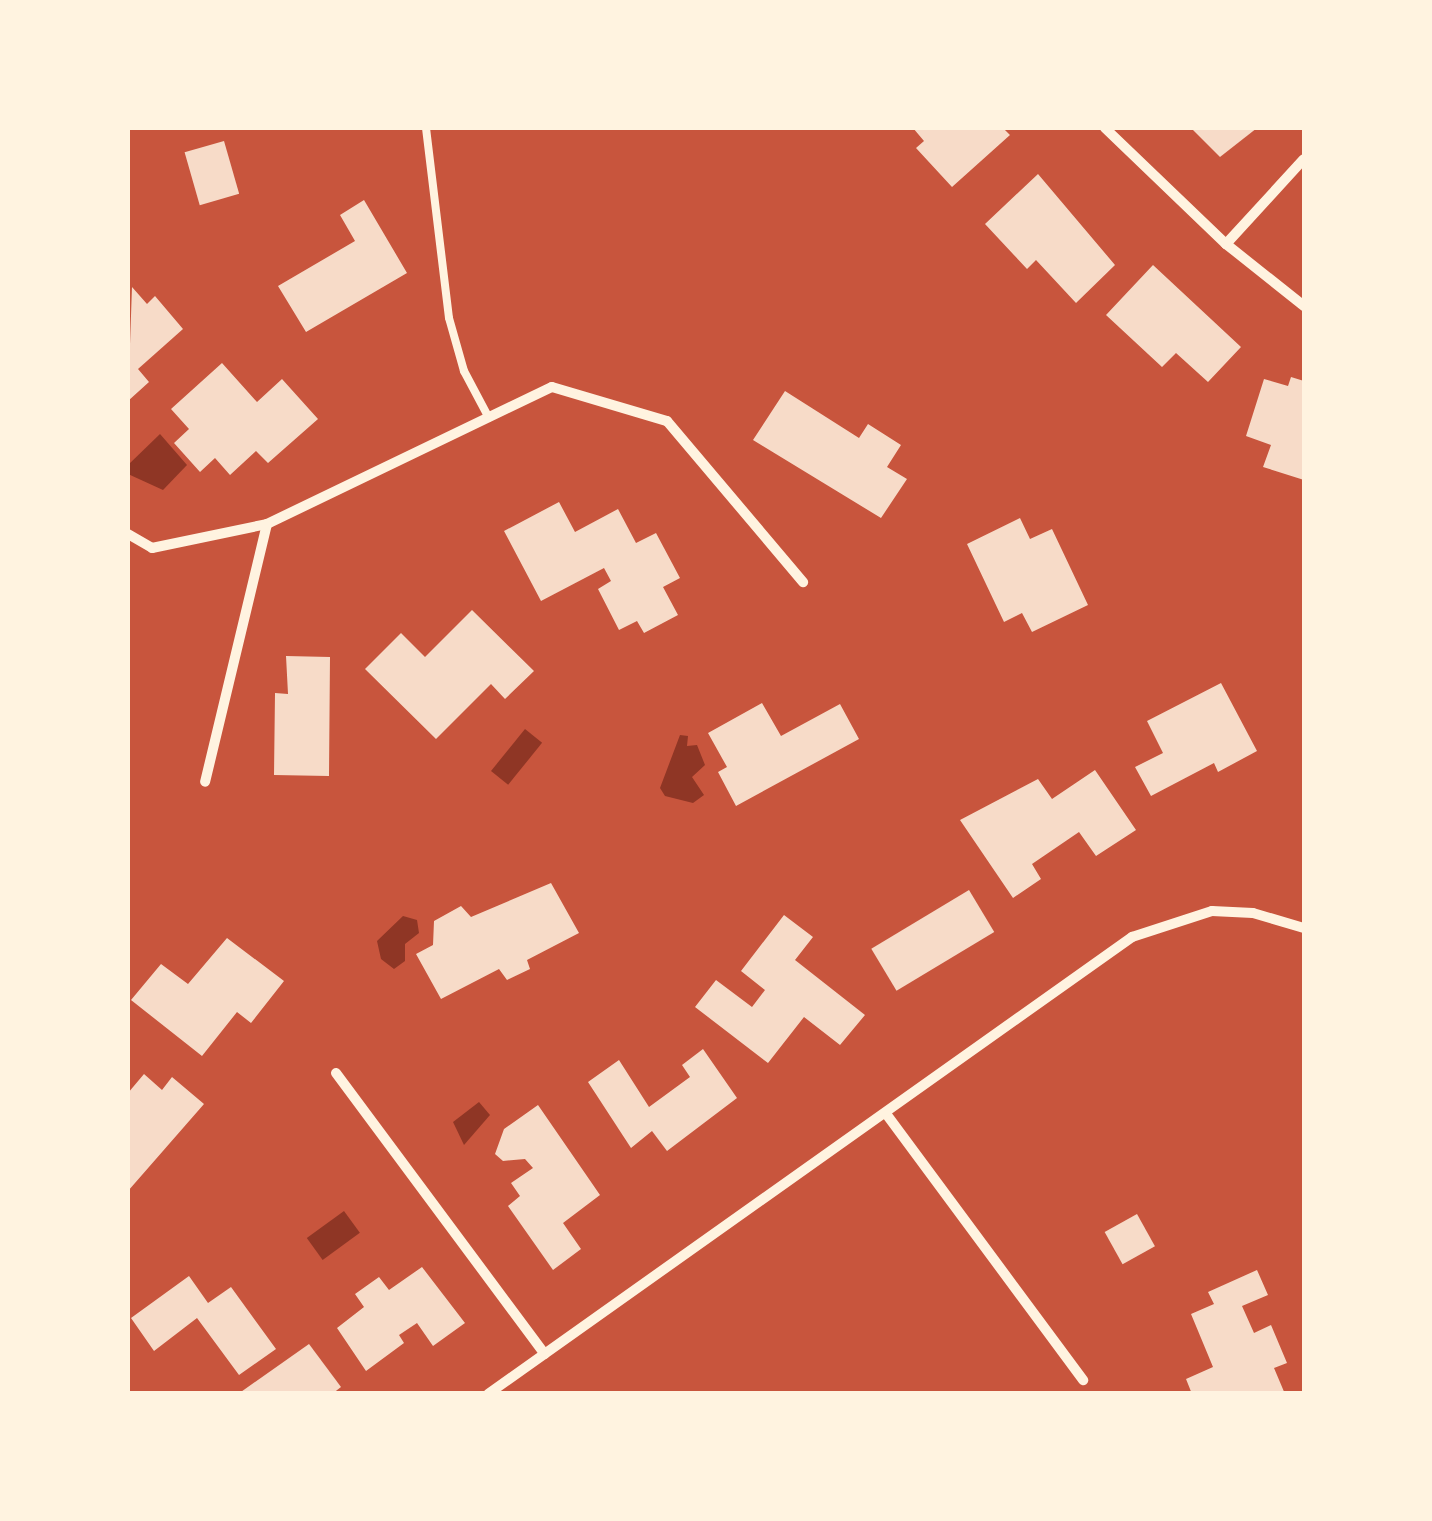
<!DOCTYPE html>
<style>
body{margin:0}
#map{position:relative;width:1432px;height:1521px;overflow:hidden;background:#c8553d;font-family:Barlow,sans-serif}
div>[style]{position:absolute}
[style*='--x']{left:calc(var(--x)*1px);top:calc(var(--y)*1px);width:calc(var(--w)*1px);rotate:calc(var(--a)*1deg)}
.water>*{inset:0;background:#8f3625;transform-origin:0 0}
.building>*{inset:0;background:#f7dbc8;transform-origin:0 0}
.service>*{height:8px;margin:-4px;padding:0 4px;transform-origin:4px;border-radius:4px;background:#fff3e0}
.minor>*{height:10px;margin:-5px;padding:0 5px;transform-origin:5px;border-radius:5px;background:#fff3e0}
span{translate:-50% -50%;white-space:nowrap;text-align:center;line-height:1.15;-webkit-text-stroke:9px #fff3e0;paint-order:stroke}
.frame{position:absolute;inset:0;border:130px solid #fff3e0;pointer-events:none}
</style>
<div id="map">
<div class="water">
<div style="clip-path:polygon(160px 434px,187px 465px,163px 490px,128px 474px,128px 465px)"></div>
<div style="left:525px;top:729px;width:22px;height:54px;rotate:39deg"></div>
<div style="clip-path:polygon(680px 735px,688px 736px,687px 746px,697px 745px,705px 765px,692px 777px,704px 795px,693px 803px,665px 796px,660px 788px)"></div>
<div style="clip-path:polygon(403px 916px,417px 920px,419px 933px,405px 944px,405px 961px,394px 969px,381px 959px,377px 941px)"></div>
<div style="clip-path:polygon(479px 1102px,490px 1115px,464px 1145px,453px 1122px)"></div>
<div style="left:344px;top:1211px;width:27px;height:46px;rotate:54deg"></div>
</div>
<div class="building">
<div style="clip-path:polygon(913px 128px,1003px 128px,1010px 135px,952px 187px,916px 148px,924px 141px)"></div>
<div style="clip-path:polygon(1191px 128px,1257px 128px,1220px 157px)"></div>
<div style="left:224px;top:141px;width:55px;height:41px;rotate:74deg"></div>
<div style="clip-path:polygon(1038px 174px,1115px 265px,1076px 303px,1036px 260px,1027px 269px,985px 224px)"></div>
<div style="clip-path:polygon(364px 200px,407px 273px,306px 332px,278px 286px,355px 241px,340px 215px)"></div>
<div style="clip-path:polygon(1153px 265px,1241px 347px,1208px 382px,1176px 353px,1162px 367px,1106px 315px)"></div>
<div style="clip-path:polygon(132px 287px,147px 304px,155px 296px,183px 329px,138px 369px,149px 382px,128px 401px)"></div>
<div style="clip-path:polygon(222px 363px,257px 402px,282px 379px,318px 419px,268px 463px,256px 451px,230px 475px,215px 458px,200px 472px,174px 443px,189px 429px,171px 409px)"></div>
<div style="clip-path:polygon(1291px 377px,1304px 381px,1304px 480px,1263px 467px,1271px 445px,1246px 436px,1264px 379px,1288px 386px)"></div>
<div style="clip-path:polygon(785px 391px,859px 438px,868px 424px,901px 445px,887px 467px,907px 479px,881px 518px,753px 440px)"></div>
<div style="clip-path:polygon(559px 502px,575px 532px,618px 509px,636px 543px,656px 533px,680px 578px,663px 587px,678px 615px,644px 633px,637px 621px,619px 630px,598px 589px,611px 581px,604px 568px,541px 601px,504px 531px)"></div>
<div style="clip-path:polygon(1020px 518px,1030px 539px,1052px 529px,1088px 605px,1032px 632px,1022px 613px,1004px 622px,967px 544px)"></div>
<div style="clip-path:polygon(472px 610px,534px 671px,505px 699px,491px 684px,436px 739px,365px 669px,401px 633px,425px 657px)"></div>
<div style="clip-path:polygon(286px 656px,330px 657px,329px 776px,274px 775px,275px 693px,288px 694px)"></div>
<div style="clip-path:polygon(1221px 683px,1257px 751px,1218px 772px,1214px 763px,1151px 796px,1135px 767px,1163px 753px,1147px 721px)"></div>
<div style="clip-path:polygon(762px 703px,781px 736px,840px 704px,859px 739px,736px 806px,718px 772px,727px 767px,708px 733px)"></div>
<div style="clip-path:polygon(1095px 770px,1136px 830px,1096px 856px,1079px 832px,1032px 864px,1041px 879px,1013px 898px,960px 820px,1038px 779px,1052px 799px)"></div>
<div style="clip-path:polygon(551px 883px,579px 933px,527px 960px,530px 969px,507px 980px,499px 969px,441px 999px,416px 954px,433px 945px,434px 921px,461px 906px,471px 917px)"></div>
<div style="left:969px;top:890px;width:49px;height:114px;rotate:59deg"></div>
<div style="clip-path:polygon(784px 915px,813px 937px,795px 960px,865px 1015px,840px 1045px,804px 1017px,768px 1063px,695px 1007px,716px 980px,752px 1007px,765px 990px,741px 971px)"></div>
<div style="clip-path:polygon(227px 938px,284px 981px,251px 1023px,237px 1012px,202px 1056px,131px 1000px,161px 964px,188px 984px)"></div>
<div style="clip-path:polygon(703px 1049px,737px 1098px,667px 1151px,652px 1131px,631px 1148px,588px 1082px,619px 1060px,649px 1107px,690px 1077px,682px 1065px)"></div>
<div style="clip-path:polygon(144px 1074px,162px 1090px,172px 1077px,204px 1104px,128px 1191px,128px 1093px)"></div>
<div style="clip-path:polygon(538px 1105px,600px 1195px,563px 1223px,581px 1249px,553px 1270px,508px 1206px,520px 1196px,511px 1183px,533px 1168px,525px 1159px,503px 1161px,495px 1154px,504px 1129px)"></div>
<div style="left:1137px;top:1214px;width:37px;height:37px;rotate:61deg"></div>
<div style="clip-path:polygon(422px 1267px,465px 1323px,433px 1346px,417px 1323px,399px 1335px,404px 1343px,366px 1371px,337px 1328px,364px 1307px,355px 1294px,379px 1277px,389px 1290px)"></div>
<div style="clip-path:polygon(1257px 1270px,1268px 1295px,1242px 1306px,1254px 1333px,1271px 1325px,1287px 1363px,1274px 1368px,1285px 1394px,1192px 1394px,1186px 1379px,1213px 1367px,1191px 1314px,1214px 1304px,1208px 1292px)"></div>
<div style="clip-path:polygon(189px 1276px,208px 1303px,231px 1287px,276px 1349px,239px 1375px,197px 1318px,154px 1351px,131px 1318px)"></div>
<div style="clip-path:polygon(309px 1344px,341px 1387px,332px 1394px,238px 1394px)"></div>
</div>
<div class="service">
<div style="--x:426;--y:128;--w:191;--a:83.1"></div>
<div style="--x:449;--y:318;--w:55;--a:74.2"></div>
<div style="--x:464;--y:371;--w:53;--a:62"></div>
</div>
<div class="minor">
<div style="--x:1105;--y:128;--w:168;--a:43.8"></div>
<div style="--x:1226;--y:244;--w:100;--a:38.5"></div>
<div style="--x:1226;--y:244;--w:115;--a:-47.5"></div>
<div style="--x:267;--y:524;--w:316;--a:-25.7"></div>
<div style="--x:552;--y:387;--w:120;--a:16.5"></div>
<div style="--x:667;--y:421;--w:211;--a:49.8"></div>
<div style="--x:128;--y:534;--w:28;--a:30"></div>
<div style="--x:152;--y:548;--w:117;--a:-11.8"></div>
<div style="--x:267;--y:524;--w:265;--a:103.5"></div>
<div style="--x:336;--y:1073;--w:350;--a:53.4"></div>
<div style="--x:887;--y:1115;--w:330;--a:53.5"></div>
<div style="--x:488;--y:1394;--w:790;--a:-35.36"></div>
<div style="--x:1132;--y:937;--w:84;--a:-18"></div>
<div style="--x:1212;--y:911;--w:41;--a:2.8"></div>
<div style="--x:1253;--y:913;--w:53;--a:16.4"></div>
</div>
<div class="frame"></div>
</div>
